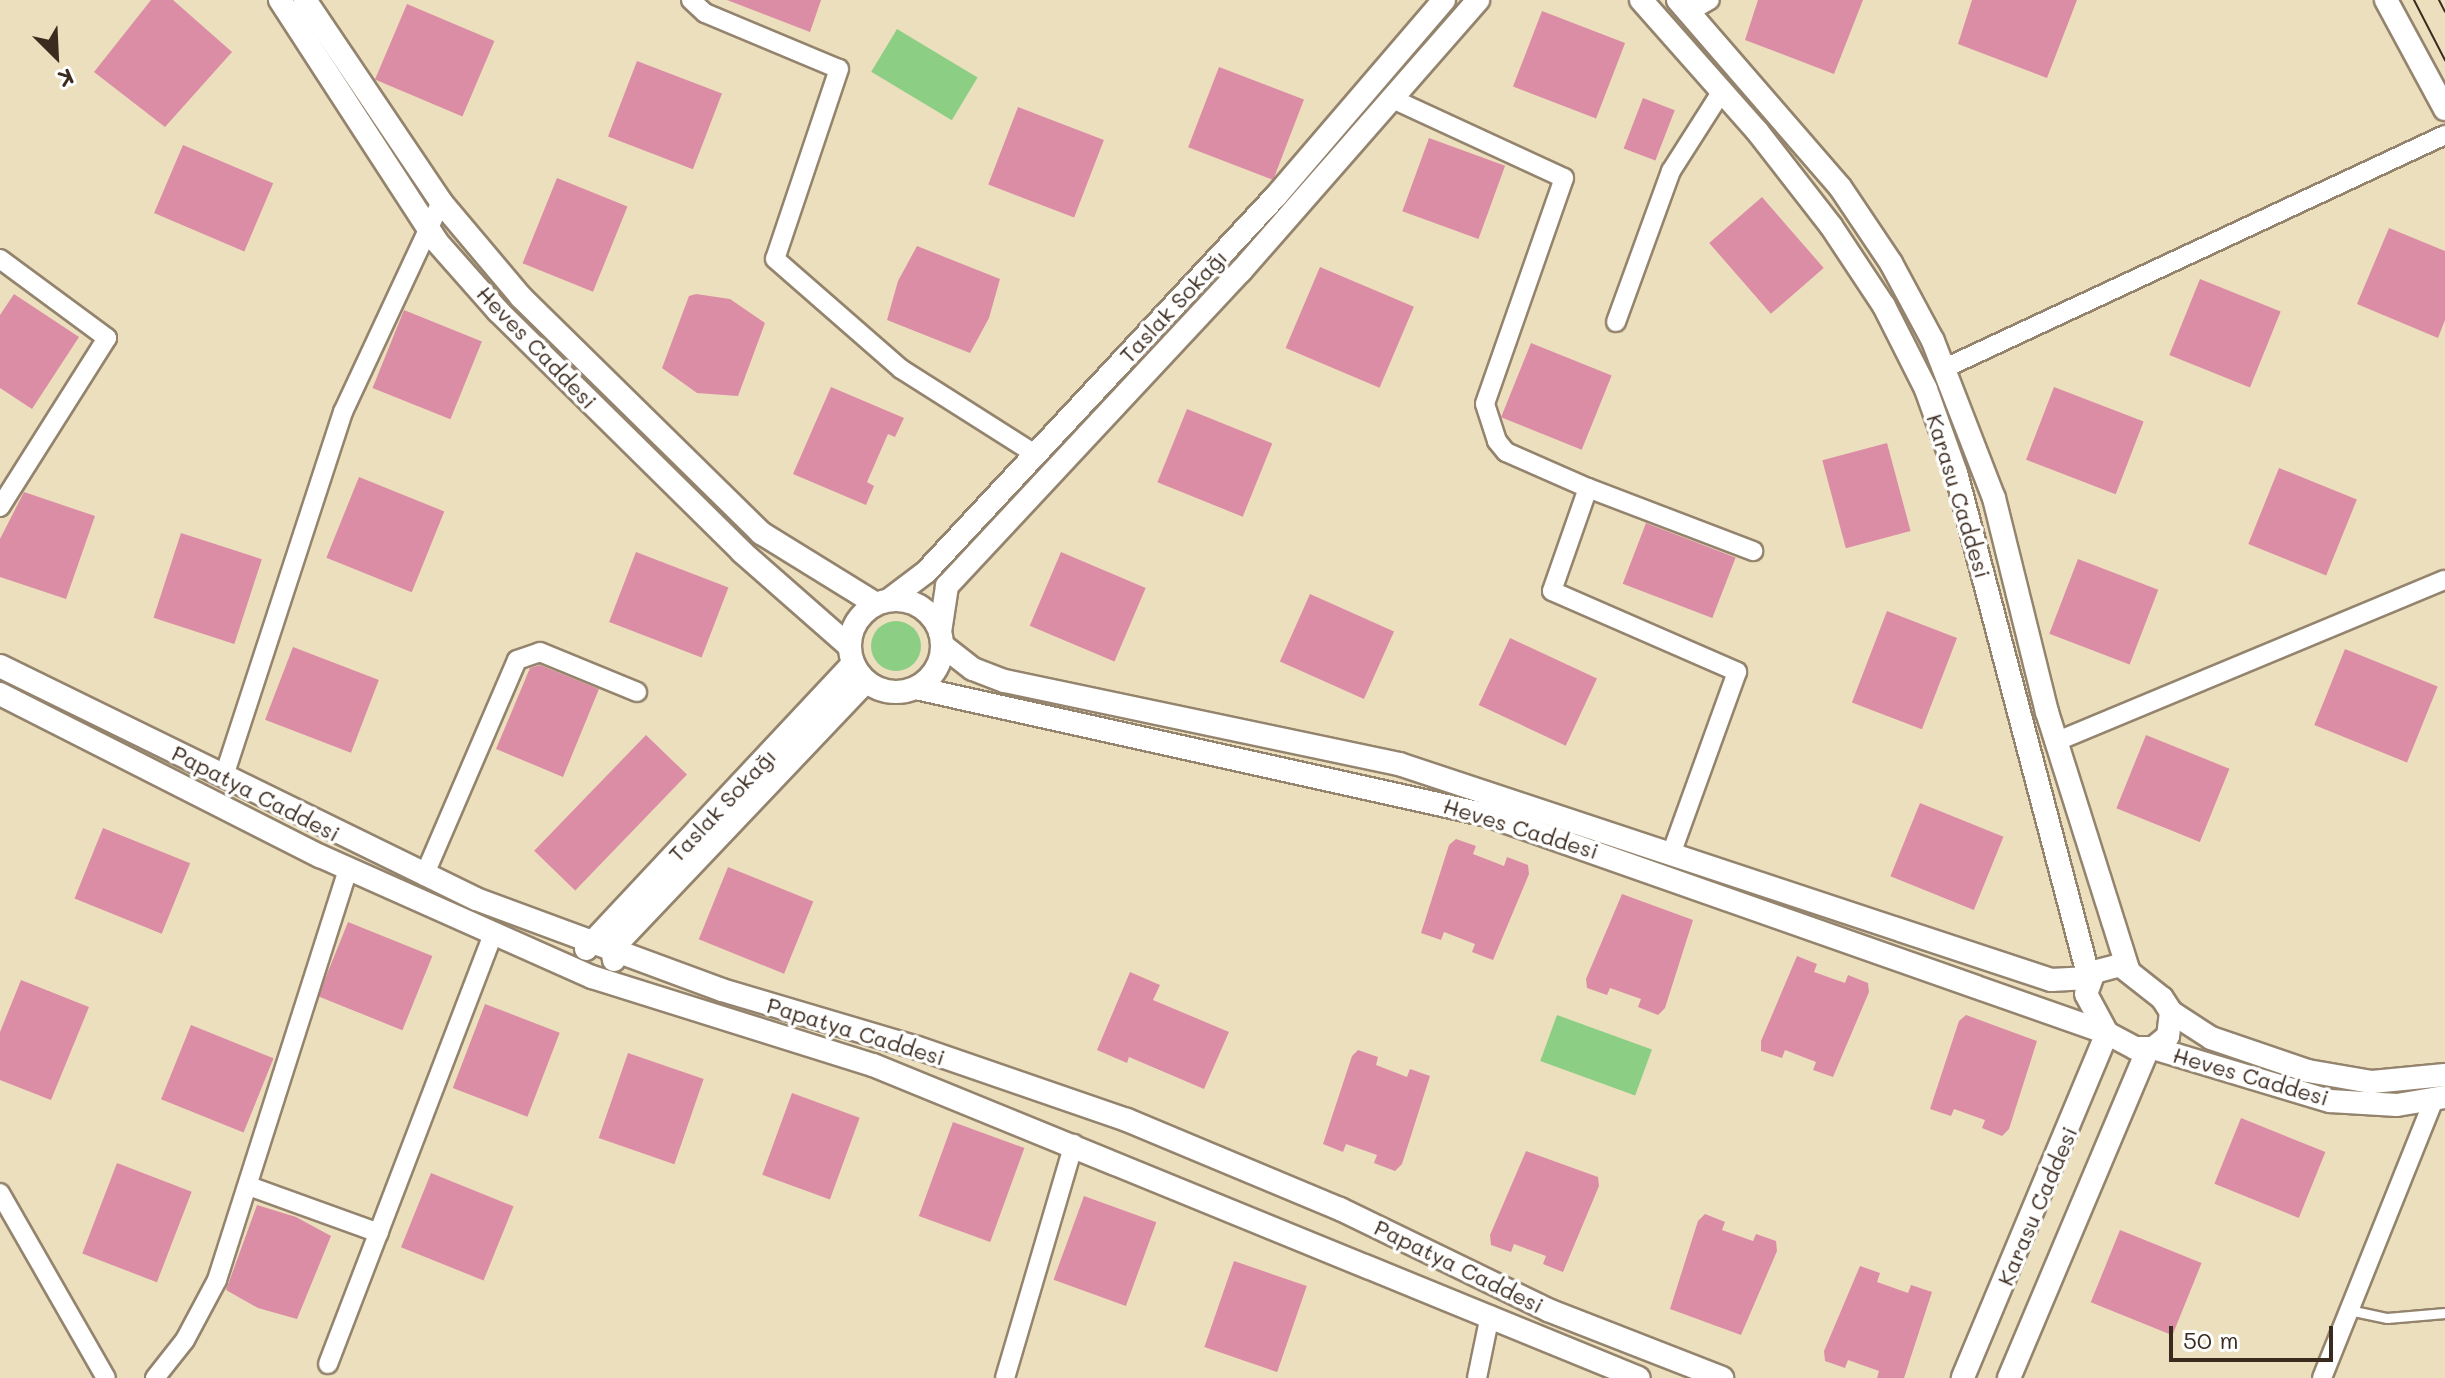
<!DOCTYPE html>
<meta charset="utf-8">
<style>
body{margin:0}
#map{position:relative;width:2445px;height:1378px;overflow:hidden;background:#ecdfbd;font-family:Mali,sans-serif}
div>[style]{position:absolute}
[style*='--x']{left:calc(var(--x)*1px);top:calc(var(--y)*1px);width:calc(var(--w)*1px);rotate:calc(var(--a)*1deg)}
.green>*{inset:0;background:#8dce85;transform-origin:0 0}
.round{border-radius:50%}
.building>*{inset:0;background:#dc8da6;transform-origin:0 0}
.roads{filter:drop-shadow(2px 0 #94846e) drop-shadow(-2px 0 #94846e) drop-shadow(0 2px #94846e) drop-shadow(0 -2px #94846e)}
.service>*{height:9px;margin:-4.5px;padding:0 4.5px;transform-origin:4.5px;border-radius:4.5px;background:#fff}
.minor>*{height:18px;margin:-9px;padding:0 9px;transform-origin:9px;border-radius:9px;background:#fff}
.tertiary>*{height:22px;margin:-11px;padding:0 11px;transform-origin:11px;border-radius:11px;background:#fff}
.tertiary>.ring{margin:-11px;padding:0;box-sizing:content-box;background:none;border:22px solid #fff;border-radius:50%}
.tram>*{height:2px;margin:-1px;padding:0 1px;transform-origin:1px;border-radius:1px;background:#3b2a1e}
span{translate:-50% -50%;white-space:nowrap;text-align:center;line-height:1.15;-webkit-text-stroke:7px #fff;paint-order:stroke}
.street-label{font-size:22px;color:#3b2a1e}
.north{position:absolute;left:16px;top:16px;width:80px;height:80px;-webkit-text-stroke:6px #fff;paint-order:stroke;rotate:156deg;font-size:22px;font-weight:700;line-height:32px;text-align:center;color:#3b2a1e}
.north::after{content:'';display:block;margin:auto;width:28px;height:36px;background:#3b2a1e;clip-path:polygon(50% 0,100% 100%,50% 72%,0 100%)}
.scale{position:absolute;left:2169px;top:1326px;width:164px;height:36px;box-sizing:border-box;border:4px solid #3b2a1e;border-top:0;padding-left:10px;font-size:24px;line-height:28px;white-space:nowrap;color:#3b2a1e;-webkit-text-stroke:6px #fff;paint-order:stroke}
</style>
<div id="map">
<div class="green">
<div style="left:897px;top:29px;width:94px;height:50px;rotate:31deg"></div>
<div class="round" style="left:871px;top:621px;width:50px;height:50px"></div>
<div style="left:1557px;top:1015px;width:101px;height:49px;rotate:20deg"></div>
</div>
<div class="building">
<div style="clip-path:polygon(151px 0,173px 0,232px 52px,165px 127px,94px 72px)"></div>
<div style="clip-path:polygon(727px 0,821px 0,810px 32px)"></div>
<div style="clip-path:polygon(1758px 0,1863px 0,1834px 74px,1745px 40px)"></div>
<div style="clip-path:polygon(1972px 0,2077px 0,2047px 78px,1958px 44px)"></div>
<div style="left:407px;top:4px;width:95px;height:82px;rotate:23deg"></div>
<div style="left:1542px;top:11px;width:89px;height:81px;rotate:21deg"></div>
<div style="left:637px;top:61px;width:91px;height:81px;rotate:21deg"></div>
<div style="left:1219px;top:67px;width:91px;height:86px;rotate:21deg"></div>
<div style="left:1643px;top:98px;width:34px;height:54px;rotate:21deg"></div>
<div style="left:1018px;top:107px;width:92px;height:83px;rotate:21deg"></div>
<div style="left:1429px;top:138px;width:81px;height:78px;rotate:20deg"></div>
<div style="left:183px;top:145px;width:98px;height:74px;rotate:23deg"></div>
<div style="left:557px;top:178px;width:76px;height:92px;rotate:22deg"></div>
<div style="left:1762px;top:197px;width:94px;height:70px;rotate:49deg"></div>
<div style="clip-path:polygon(2389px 228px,2445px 251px,2445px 320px,2438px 338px,2357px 304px)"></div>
<div style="clip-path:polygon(917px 246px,1000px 279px,989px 318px,970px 353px,887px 320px,898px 281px)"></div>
<div style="left:1320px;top:267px;width:102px;height:88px;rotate:23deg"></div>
<div style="left:2200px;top:279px;width:87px;height:82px;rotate:22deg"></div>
<div style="clip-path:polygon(14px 294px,79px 337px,32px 409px,0 388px,0 315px)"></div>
<div style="clip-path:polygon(696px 294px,730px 299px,765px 323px,738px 396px,697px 393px,662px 368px,689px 296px)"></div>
<div style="left:404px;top:310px;width:84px;height:84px;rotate:22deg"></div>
<div style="left:1531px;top:343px;width:87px;height:80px;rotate:22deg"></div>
<div style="clip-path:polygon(831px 387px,904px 418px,895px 437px,888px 434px,867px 482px,874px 486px,866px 505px,793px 474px)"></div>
<div style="left:2054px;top:387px;width:96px;height:78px;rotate:21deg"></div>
<div style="left:1187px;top:409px;width:92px;height:79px;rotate:22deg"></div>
<div style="left:1887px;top:443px;width:91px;height:67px;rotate:75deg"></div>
<div style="left:2279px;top:468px;width:84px;height:82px;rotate:22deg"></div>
<div style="left:359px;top:477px;width:92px;height:87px;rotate:22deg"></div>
<div style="clip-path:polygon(24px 492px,95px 516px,66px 599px,0 577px,0 539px)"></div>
<div style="left:1646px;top:523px;width:96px;height:65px;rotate:21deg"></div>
<div style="left:181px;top:533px;width:85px;height:89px;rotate:18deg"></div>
<div style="left:636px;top:552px;width:99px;height:75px;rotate:21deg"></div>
<div style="left:1061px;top:552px;width:92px;height:80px;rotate:23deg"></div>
<div style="left:2078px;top:559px;width:86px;height:80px;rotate:21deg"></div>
<div style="left:1310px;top:594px;width:92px;height:74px;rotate:24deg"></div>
<div style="left:1887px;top:611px;width:75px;height:98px;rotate:21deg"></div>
<div style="left:1510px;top:638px;width:96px;height:74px;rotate:25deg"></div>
<div style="left:293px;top:647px;width:92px;height:78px;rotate:21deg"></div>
<div style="left:2345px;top:649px;width:100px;height:82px;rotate:22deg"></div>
<div style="clip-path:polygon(540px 665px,599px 689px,563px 777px,496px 749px,530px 668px)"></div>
<div style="left:646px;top:735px;width:57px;height:161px;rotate:44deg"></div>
<div style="left:2146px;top:735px;width:90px;height:79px;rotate:22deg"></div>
<div style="left:1920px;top:803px;width:90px;height:79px;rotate:22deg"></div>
<div style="left:103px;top:828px;width:94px;height:76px;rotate:22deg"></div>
<div style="clip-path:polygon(1456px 839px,1476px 846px,1473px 854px,1504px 866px,1507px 857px,1528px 865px,1529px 874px,1493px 960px,1472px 952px,1475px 944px,1444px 932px,1441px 940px,1421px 933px,1449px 845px)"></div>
<div style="left:728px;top:867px;width:92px;height:78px;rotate:22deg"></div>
<div style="clip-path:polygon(1622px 894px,1693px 920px,1665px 1008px,1658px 1015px,1638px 1007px,1641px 999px,1610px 988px,1607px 995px,1587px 988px,1586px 979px)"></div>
<div style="left:348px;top:922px;width:91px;height:80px;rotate:22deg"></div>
<div style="clip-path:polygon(1797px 956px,1817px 964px,1814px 972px,1845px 983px,1848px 975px,1868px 983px,1869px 992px,1833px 1077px,1813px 1070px,1816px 1062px,1785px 1050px,1782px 1058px,1761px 1051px,1761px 1041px)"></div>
<div style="clip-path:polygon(1130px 972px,1160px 985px,1153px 1000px,1229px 1032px,1204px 1089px,1129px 1057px,1127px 1063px,1097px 1050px)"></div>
<div style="clip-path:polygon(21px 980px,89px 1007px,51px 1100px,0 1080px,0 1032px)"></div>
<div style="left:485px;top:1004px;width:80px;height:90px;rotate:21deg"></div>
<div style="clip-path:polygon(1966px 1015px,2037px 1041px,2009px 1129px,2002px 1136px,1982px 1128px,1985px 1120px,1954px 1109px,1951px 1116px,1930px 1109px,1959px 1021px)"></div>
<div style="left:191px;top:1025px;width:89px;height:80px;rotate:22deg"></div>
<div style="clip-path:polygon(1358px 1050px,1378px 1057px,1376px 1065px,1407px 1077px,1410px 1069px,1430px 1076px,1402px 1164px,1395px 1171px,1374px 1163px,1377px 1155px,1346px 1144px,1343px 1152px,1323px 1144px,1352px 1056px)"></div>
<div style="left:628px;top:1053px;width:80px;height:90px;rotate:19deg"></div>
<div style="left:792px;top:1093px;width:72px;height:87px;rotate:20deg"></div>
<div style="left:2241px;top:1118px;width:91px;height:71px;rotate:22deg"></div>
<div style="left:953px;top:1122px;width:76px;height:100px;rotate:20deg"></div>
<div style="clip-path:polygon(1526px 1151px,1598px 1177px,1599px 1186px,1563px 1272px,1543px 1264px,1546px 1256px,1514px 1244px,1511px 1252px,1491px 1245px,1490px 1235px)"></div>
<div style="left:117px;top:1163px;width:80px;height:97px;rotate:21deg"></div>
<div style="left:431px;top:1173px;width:89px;height:80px;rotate:22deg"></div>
<div style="left:1084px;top:1196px;width:77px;height:89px;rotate:20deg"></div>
<div style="clip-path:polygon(257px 1205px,296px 1217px,331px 1236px,297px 1319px,258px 1308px,226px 1290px)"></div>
<div style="clip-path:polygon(1705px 1214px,1725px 1222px,1722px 1230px,1753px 1241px,1756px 1234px,1776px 1241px,1777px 1251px,1741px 1335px,1670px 1309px,1698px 1221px)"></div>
<div style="left:2120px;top:1230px;width:88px;height:78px;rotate:22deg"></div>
<div style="left:1234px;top:1261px;width:77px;height:91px;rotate:19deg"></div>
<div style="clip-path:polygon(1860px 1266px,1880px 1273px,1877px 1282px,1908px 1293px,1911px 1285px,1932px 1292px,1904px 1378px,1877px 1378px,1879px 1371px,1848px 1360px,1845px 1368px,1825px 1361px,1824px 1351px)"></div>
</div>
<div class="roads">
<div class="service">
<div style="--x:2349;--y:1310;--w:39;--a:12"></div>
<div style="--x:2387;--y:1318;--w:58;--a:-4.9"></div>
</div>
<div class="minor">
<div style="--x:691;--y:0;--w:19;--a:43"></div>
<div style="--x:705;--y:13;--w:145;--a:22.7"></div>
<div style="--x:839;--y:69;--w:200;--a:108.6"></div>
<div style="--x:775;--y:259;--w:167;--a:41.1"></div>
<div style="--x:901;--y:369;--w:159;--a:32.4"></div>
<div style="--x:1689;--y:12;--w:24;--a:-30"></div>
<div style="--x:1395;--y:100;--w:186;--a:24.8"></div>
<div style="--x:1564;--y:178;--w:239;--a:109.3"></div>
<div style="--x:1485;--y:404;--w:39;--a:72"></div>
<div style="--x:1497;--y:441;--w:14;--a:51"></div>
<div style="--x:1506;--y:452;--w:90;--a:23.7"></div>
<div style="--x:1588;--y:488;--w:177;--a:20.9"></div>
<div style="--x:0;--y:259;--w:133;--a:36.4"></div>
<div style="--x:107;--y:338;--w:200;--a:122.3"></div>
<div style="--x:1616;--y:322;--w:161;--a:-70"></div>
<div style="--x:1671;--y:171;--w:95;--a:-57.5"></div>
<div style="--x:1945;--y:368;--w:552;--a:-24.99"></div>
<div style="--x:1588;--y:488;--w:109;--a:109.3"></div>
<div style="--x:1552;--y:591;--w:202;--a:23.6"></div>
<div style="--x:1737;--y:672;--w:191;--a:109.9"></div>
<div style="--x:2055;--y:742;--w:422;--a:-22.6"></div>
<div style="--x:224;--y:776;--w:383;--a:-71.9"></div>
<div style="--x:343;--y:412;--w:232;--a:-65"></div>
<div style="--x:424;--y:876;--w:235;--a:-66.7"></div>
<div style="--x:517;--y:660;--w:24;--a:-19"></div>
<div style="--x:540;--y:652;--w:105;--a:22.4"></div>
<div style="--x:249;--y:1186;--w:138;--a:19.9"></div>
<div style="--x:0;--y:1193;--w:213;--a:60.2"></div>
<div style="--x:328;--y:1364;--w:460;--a:-69"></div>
<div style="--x:155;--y:1378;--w:48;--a:-51.7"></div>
<div style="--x:185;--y:1340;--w:68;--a:-61.9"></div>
<div style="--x:217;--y:1280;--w:431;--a:-72.3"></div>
<div style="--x:1005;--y:1378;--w:244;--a:-73.6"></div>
<div style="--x:1477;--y:1378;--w:64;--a:-78.3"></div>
<div style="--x:2322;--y:1378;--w:300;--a:-68.1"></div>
</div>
<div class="tertiary">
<div style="--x:280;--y:0;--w:288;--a:57"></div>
<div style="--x:437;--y:242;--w:92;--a:48.5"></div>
<div style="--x:498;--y:311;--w:343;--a:44.6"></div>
<div style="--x:742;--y:552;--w:142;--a:41.3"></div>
<div style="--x:305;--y:0;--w:244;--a:56"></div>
<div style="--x:441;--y:202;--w:124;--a:49.9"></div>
<div style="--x:521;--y:297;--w:337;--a:44.5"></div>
<div style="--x:761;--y:533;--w:135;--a:31.7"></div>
<div style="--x:1678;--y:0;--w:247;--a:49.1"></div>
<div style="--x:1840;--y:187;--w:92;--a:56.1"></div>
<div style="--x:1891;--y:263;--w:89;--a:61.7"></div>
<div style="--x:1933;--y:341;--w:168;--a:68.8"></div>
<div style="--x:1994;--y:498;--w:220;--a:76.1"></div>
<div style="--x:2047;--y:712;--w:269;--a:72.5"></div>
<div style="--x:2386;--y:0;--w:124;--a:61.6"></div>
<div class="ring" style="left:850px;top:600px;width:70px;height:70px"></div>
<div style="--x:889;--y:600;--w:46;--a:-37.1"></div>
<div style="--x:926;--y:572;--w:514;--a:-47.05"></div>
<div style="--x:1276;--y:196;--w:258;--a:-49.4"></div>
<div style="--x:940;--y:632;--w:47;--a:-81.3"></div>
<div style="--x:947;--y:586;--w:431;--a:-47"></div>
<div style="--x:1241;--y:271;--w:360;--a:-48.8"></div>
<div style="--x:942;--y:645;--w:39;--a:38"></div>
<div style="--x:973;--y:669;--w:34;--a:21"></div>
<div style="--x:1005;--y:681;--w:403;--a:11.9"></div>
<div style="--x:1399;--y:764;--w:687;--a:18.33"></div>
<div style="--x:2051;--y:980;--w:38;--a:-3"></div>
<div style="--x:2089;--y:978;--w:522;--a:-104.75"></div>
<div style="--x:1956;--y:473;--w:89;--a:-109.7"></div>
<div style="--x:1926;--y:389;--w:93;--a:-116.8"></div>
<div style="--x:1884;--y:306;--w:96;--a:-123.5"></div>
<div style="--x:1831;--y:226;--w:120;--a:-127.9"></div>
<div style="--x:1757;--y:131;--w:175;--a:-131.5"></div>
<div style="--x:0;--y:666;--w:530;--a:26.08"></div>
<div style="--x:476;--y:899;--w:262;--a:20.3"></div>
<div style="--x:722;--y:990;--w:204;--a:16.5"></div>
<div style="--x:918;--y:1048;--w:221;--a:19"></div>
<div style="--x:1127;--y:1120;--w:231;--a:22.7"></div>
<div style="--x:1340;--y:1209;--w:231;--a:25.9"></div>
<div style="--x:1548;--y:1310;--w:187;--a:21.3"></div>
<div style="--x:916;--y:688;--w:585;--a:12.54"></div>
<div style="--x:1487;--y:815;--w:657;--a:19.37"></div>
<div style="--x:2107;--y:1033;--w:374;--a:112.7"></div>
<div style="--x:0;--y:694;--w:359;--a:26.9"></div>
<div style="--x:320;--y:856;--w:298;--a:24"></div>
<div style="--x:592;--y:977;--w:294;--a:17.4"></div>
<div style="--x:873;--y:1065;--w:827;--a:22.23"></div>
<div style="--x:586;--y:949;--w:391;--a:-46.9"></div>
<div style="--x:614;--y:960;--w:11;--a:-100"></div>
<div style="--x:612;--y:949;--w:369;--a:-46.5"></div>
<div style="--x:2120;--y:965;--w:53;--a:38.2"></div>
<div style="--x:2162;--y:998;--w:17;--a:57"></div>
<div style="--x:2171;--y:1012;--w:24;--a:97"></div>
<div style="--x:2168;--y:1036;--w:19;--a:141"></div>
<div style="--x:2153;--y:1048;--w:18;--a:180"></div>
<div style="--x:2135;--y:1048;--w:32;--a:-152"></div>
<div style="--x:2107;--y:1033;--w:44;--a:-118.3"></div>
<div style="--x:2086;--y:994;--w:23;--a:-70"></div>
<div style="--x:2094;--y:972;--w:27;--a:-15"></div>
<div style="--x:2171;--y:1012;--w:48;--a:33"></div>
<div style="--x:2211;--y:1038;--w:102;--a:18.8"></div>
<div style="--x:2308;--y:1071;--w:65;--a:9.8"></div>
<div style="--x:2372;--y:1082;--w:73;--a:-5.5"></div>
<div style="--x:2153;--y:1048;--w:185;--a:16.7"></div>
<div style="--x:2330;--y:1101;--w:67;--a:3.4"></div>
<div style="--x:2397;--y:1105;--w:49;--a:-9.5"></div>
<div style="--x:2009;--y:1378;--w:357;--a:-67.1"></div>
</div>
</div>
<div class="tram">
<div style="--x:2414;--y:0;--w:68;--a:62.7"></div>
<div style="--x:2439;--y:0;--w:13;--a:63"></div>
</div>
<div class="street-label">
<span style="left:1173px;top:306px;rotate:-47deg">Taslak Sokağı</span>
<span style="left:537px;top:347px;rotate:46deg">Heves Caddesi</span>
<span style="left:1959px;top:496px;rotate:73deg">Karasu Caddesi</span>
<span style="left:256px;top:793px;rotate:27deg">Papatya Caddesi</span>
<span style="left:722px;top:805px;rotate:-47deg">Taslak Sokağı</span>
<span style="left:1521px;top:828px;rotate:17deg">Heves Caddesi</span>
<span style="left:856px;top:1031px;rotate:17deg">Papatya Caddesi</span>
<span style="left:2251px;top:1076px;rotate:16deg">Heves Caddesi</span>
<span style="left:2037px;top:1206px;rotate:-67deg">Karasu Caddesi</span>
<span style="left:1459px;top:1266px;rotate:26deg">Papatya Caddesi</span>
</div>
<div class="north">K</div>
<div class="scale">50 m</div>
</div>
